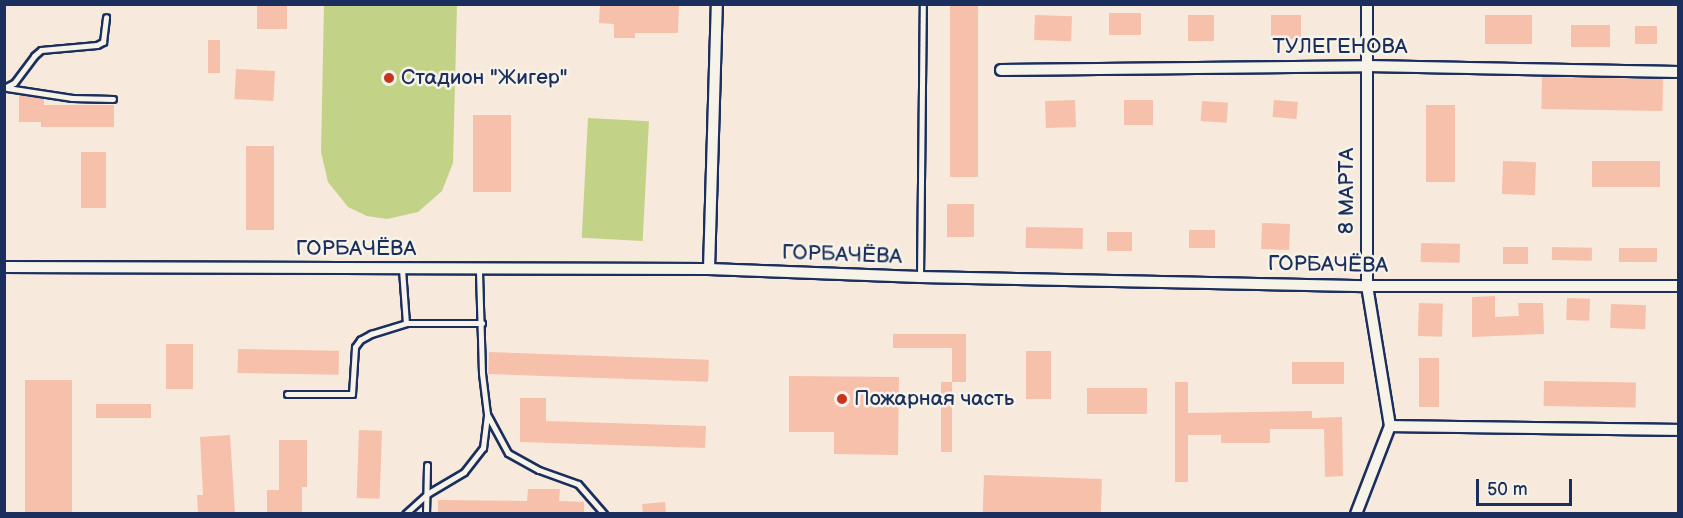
<!DOCTYPE html>
<meta charset="utf-8">
<style>
body{margin:0}
#map{position:relative;width:1683px;height:518px;overflow:hidden;background:#f7e9dc;font-family:"Balsamiq Sans",sans-serif}
div>[style]{position:absolute}
[style*='--x']{left:calc(var(--x)*1px);top:calc(var(--y)*1px);width:calc(var(--w)*1px);rotate:calc(var(--a)*1deg)}
.green>*{inset:0;background:#c2d387;transform-origin:0 0}
.building>*{inset:0;background:#f7c0aa;transform-origin:0 0}
.roads{filter:drop-shadow(2px 0 #1b2f5e) drop-shadow(-2px 0 #1b2f5e) drop-shadow(0 2px #1b2f5e) drop-shadow(0 -2px #1b2f5e)}
.service>*{height:5px;margin:-2.5px;padding:0 2.5px;transform-origin:2.5px;border-radius:2.5px;background:#f7f3e8}
.minor>*{height:10px;margin:-5px;padding:0 5px;transform-origin:5px;border-radius:5px;background:#f7f3e8}
.dots>*{width:16px;height:16px;translate:-50% -50%;box-sizing:border-box;border:3px solid #f7f3e8;border-radius:50%}
span{translate:-50% -50%;white-space:nowrap;text-align:center;line-height:1.15;-webkit-text-stroke:5px #f7f3e8;paint-order:stroke}
.street-label{font-size:21px;color:#1b2f5e}
.poi-label{font-size:21px;color:#1b2f5e}
.left{translate:0 -50%;text-align:left}
.frame{position:absolute;inset:0;border:6px solid #1b2f5e;pointer-events:none}
.scale{position:absolute;left:1476px;top:479px;width:96px;height:27px;box-sizing:border-box;border:3px solid #1b2f5e;border-top:0;padding-left:8px;font-size:18px;line-height:21px;white-space:nowrap;color:#1b2f5e;-webkit-text-stroke:4px #f7f3e8;paint-order:stroke}
</style>
<div id="map">
<div class="green">
<div style="clip-path:polygon(324px 5px,457px 5px,453px 163px,442px 191px,418px 212px,387px 219px,367px 216px,348px 207px,328px 182px,321px 152px)"></div>
<div style="left:588px;top:118px;width:61px;height:120px;rotate:3deg"></div>
</div>
<div class="building">
<div style="left:257px;top:4px;width:30px;height:25px"></div>
<div style="clip-path:polygon(600px 4px,679px 4px,678px 33px,635px 33px,635px 38px,614px 38px,614px 24px,599px 23px)"></div>
<div style="left:950px;top:4px;width:28px;height:173px"></div>
<div style="left:1141px;top:13px;width:22px;height:32px;rotate:90deg"></div>
<div style="left:1035px;top:15px;width:37px;height:25px;rotate:2deg"></div>
<div style="left:1188px;top:15px;width:26px;height:26px"></div>
<div style="left:1271px;top:15px;width:30px;height:24px"></div>
<div style="left:1485px;top:15px;width:47px;height:29px"></div>
<div style="left:1571px;top:25px;width:39px;height:22px"></div>
<div style="left:1657px;top:26px;width:18px;height:22px;rotate:90deg"></div>
<div style="left:208px;top:40px;width:12px;height:33px"></div>
<div style="left:236px;top:69px;width:39px;height:30px;rotate:3deg"></div>
<div style="left:1542px;top:77px;width:121px;height:32px;rotate:1deg"></div>
<div style="clip-path:polygon(19px 95px,44px 99px,44px 105px,114px 105px,114px 127px,41px 127px,41px 122px,19px 122px)"></div>
<div style="left:1075px;top:100px;width:27px;height:30px;rotate:88deg"></div>
<div style="left:1124px;top:100px;width:29px;height:25px"></div>
<div style="left:1274px;top:100px;width:24px;height:17px;rotate:5deg"></div>
<div style="left:1202px;top:101px;width:26px;height:20px;rotate:4deg"></div>
<div style="left:1426px;top:105px;width:29px;height:77px"></div>
<div style="left:473px;top:115px;width:38px;height:77px"></div>
<div style="left:246px;top:146px;width:28px;height:84px"></div>
<div style="left:81px;top:152px;width:25px;height:56px"></div>
<div style="left:1503px;top:161px;width:33px;height:33px;rotate:2deg"></div>
<div style="left:1592px;top:161px;width:68px;height:26px"></div>
<div style="left:947px;top:204px;width:27px;height:33px"></div>
<div style="left:1262px;top:223px;width:28px;height:26px;rotate:2deg"></div>
<div style="left:1026px;top:227px;width:57px;height:21px;rotate:1deg"></div>
<div style="left:1189px;top:230px;width:26px;height:18px"></div>
<div style="left:1107px;top:232px;width:25px;height:19px"></div>
<div style="left:1421px;top:243px;width:39px;height:19px;rotate:1deg"></div>
<div style="left:1503px;top:247px;width:25px;height:17px"></div>
<div style="left:1552px;top:247px;width:40px;height:13px;rotate:1deg"></div>
<div style="left:1619px;top:248px;width:38px;height:14px"></div>
<div style="clip-path:polygon(1495px 296px,1495px 317px,1519px 316px,1518px 303px,1543px 303px,1544px 334px,1472px 337px,1472px 297px)"></div>
<div style="left:1567px;top:298px;width:23px;height:22px;rotate:2deg"></div>
<div style="left:1419px;top:303px;width:24px;height:33px;rotate:2deg"></div>
<div style="left:1611px;top:304px;width:35px;height:24px;rotate:2deg"></div>
<div style="clip-path:polygon(893px 334px,966px 334px,966px 382px,952px 382px,952px 348px,893px 348px)"></div>
<div style="left:166px;top:344px;width:27px;height:45px"></div>
<div style="left:238px;top:349px;width:101px;height:24px;rotate:1deg"></div>
<div style="left:1026px;top:351px;width:25px;height:48px"></div>
<div style="left:489px;top:352px;width:220px;height:22px;rotate:2deg"></div>
<div style="left:1419px;top:358px;width:20px;height:49px"></div>
<div style="left:1292px;top:362px;width:52px;height:22px"></div>
<div style="clip-path:polygon(789px 376px,899px 377px,898px 455px,834px 454px,834px 432px,789px 432px)"></div>
<div style="left:25px;top:380px;width:47px;height:133px"></div>
<div style="left:1544px;top:381px;width:92px;height:25px;rotate:1deg"></div>
<div style="left:941px;top:382px;width:11px;height:70px"></div>
<div style="clip-path:polygon(1175px 382px,1188px 382px,1188px 413px,1312px 411px,1312px 418px,1342px 417px,1343px 476px,1325px 477px,1324px 429px,1270px 429px,1270px 443px,1221px 443px,1221px 435px,1188px 435px,1188px 482px,1175px 482px)"></div>
<div style="left:1087px;top:388px;width:60px;height:26px"></div>
<div style="clip-path:polygon(520px 398px,546px 398px,546px 421px,706px 426px,705px 448px,520px 442px)"></div>
<div style="left:96px;top:404px;width:55px;height:14px"></div>
<div style="left:359px;top:430px;width:23px;height:68px;rotate:2deg"></div>
<div style="clip-path:polygon(230px 435px,235px 513px,198px 513px,197px 495px,203px 495px,200px 437px)"></div>
<div style="clip-path:polygon(279px 440px,307px 440px,307px 487px,302px 487px,302px 513px,267px 513px,267px 490px,279px 490px)"></div>
<div style="left:984px;top:475px;width:118px;height:38px;rotate:2deg"></div>
<div style="clip-path:polygon(528px 489px,560px 489px,559px 501px,584px 502px,584px 513px,438px 513px,438px 500px,527px 501px)"></div>
<div style="left:665px;top:502px;width:11px;height:23px;rotate:85deg"></div>
</div>
<div class="roads">
<div class="service">
<div style="--x:4;--y:88;--w:11;--a:-27"></div>
<div style="--x:14;--y:83;--w:34;--a:-53"></div>
<div style="--x:34;--y:56;--w:9;--a:-41"></div>
<div style="--x:41;--y:50;--w:56;--a:-5.1"></div>
<div style="--x:97;--y:45;--w:7;--a:-27"></div>
<div style="--x:103;--y:42;--w:25;--a:-83"></div>
<div style="--x:7;--y:88;--w:66;--a:8.7"></div>
<div style="--x:72;--y:98;--w:41;--a:1.4"></div>
<div style="--x:402;--y:269;--w:54;--a:85.8"></div>
<div style="--x:920;--y:277;--w:273;--a:-89.4"></div>
<div style="--x:287;--y:394;--w:65;--a:0"></div>
<div style="--x:352;--y:394;--w:47;--a:-86.3"></div>
<div style="--x:355;--y:347;--w:9;--a:-54"></div>
<div style="--x:360;--y:340;--w:13;--a:-29"></div>
<div style="--x:371;--y:334;--w:37;--a:-17"></div>
<div style="--x:406;--y:323;--w:76;--a:0"></div>
<div style="--x:488;--y:416;--w:42;--a:61.6"></div>
<div style="--x:508;--y:453;--w:35;--a:29"></div>
<div style="--x:539;--y:470;--w:41;--a:19.7"></div>
<div style="--x:578;--y:484;--w:40;--a:49"></div>
<div style="--x:405;--y:514;--w:30;--a:-42"></div>
<div style="--x:427;--y:494;--w:43;--a:-30.7"></div>
<div style="--x:464;--y:472;--w:31;--a:-52"></div>
<div style="--x:483;--y:448;--w:34;--a:-83"></div>
<div style="--x:487;--y:414;--w:41;--a:-97"></div>
<div style="--x:482;--y:373;--w:104;--a:-91.7"></div>
<div style="--x:426;--y:514;--w:49;--a:-88.8"></div>
</div>
<div class="minor">
<div style="--x:1001;--y:70;--w:366;--a:-0.6"></div>
<div style="--x:1367;--y:66;--w:311;--a:1.1"></div>
<div style="--x:4;--y:267;--w:705;--a:0.16"></div>
<div style="--x:709;--y:269;--w:211;--a:2.2"></div>
<div style="--x:920;--y:277;--w:447;--a:1.2"></div>
<div style="--x:1367;--y:286;--w:311;--a:0"></div>
<div style="--x:709;--y:269;--w:265;--a:-88.3"></div>
<div style="--x:1390;--y:426;--w:288;--a:0.8"></div>
<div style="--x:1356;--y:514;--w:94;--a:-68.9"></div>
<div style="--x:1390;--y:426;--w:142;--a:-99.3"></div>
<div style="--x:1367;--y:286;--w:282;--a:-90"></div>
</div>
</div>
<div class="dots">
<div style="left:389px;top:78px;background:#c8321e"></div>
<div style="left:842px;top:399px;background:#c8321e"></div>
</div>
<div class="street-label">
<span style="left:1340px;top:47px">ТУЛЕГЕНОВА</span>
<span style="left:1347px;top:191px;rotate:-90deg">8 МАРТА</span>
<span style="left:356px;top:249px">ГОРБАЧЁВА</span>
<span style="left:842px;top:255px;rotate:2deg">ГОРБАЧЁВА</span>
<span style="left:1328px;top:265px;rotate:1deg">ГОРБАЧЁВА</span>
</div>
<div class="poi-label">
<span class="left" style="left:401px;top:78px">Стадион "Жигер"</span>
<span class="left" style="left:854px;top:399px">Пожарная часть</span>
</div>
<div class="frame"></div>
<div class="scale">50 m</div>
</div>
